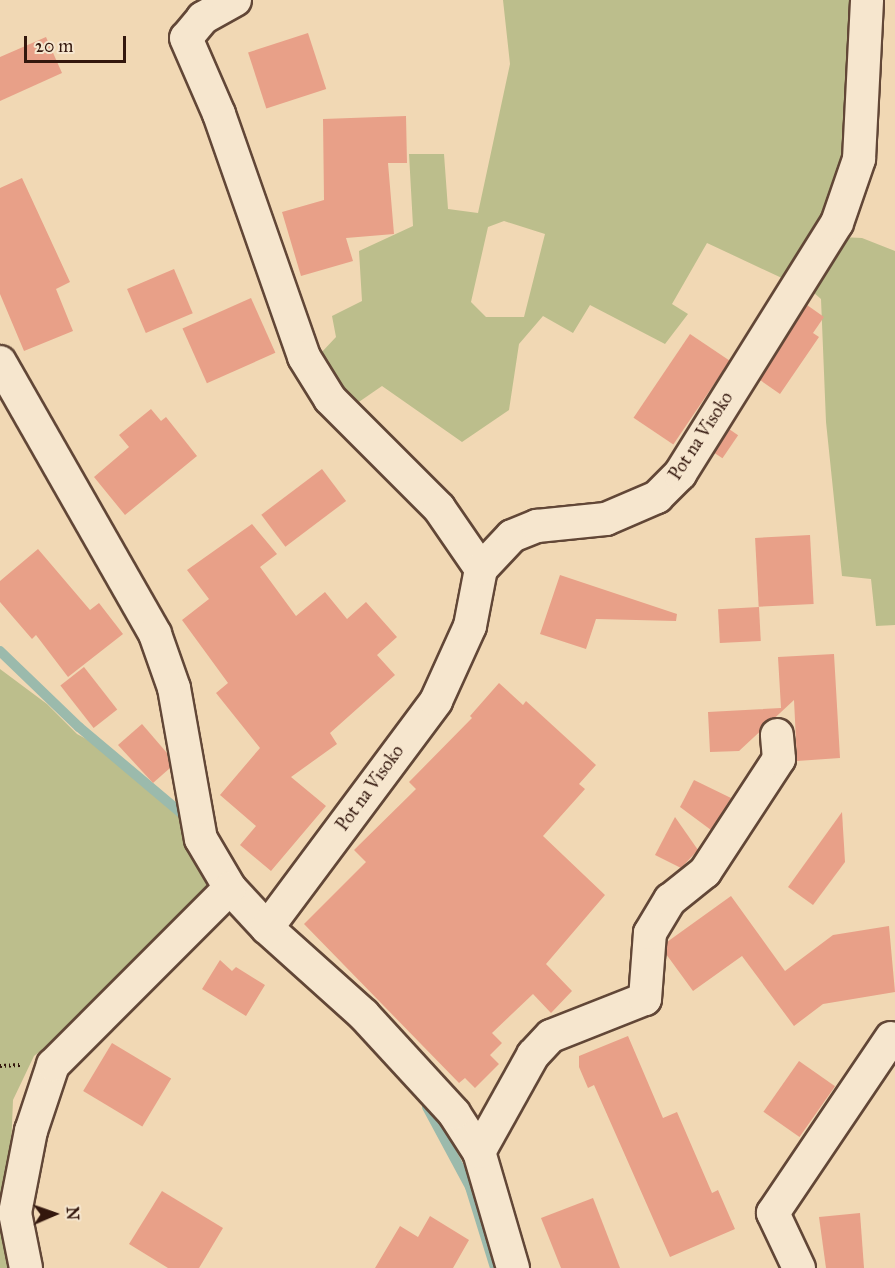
<!DOCTYPE html>
<style>
body{margin:0}
#map{position:relative;width:895px;height:1268px;overflow:hidden;background:#f1d8b4;font-family:"IM FELL Great Primer",serif}
div>[style]{position:absolute}
[style*='--x']{left:calc(var(--x)*1px);top:calc(var(--y)*1px);width:calc(var(--w)*1px);rotate:calc(var(--a)*1deg)}
.green>*{inset:0;background:#bcbe8c}
.stream>*{height:10px;margin:-5px;padding:0 5px;transform-origin:5px;border-radius:5px;background:#9bbaac}
.building>*{inset:0;background:#e8a088;transform-origin:0 0}
.path>*{height:4px;margin-top:-2px;transform-origin:0;background:repeating-linear-gradient(90deg,#33170d 0 1.5px,transparent 0 4.5px)}
.roads{filter:drop-shadow(2px 0 #624737) drop-shadow(-2px 0 #624737) drop-shadow(0 2px #624737) drop-shadow(0 -2px #624737)}
.street>*{height:32px;margin:-16px;padding:0 16px;transform-origin:16px;border-radius:16px;background:#f6e6ce}
span{translate:-50% -50%;white-space:nowrap;text-align:center;line-height:1.15;-webkit-text-stroke:6px #f6e6ce;paint-order:stroke}
.street-label{font-size:18px;color:#33170d}
.north{position:absolute;left:24px;top:1184px;width:60px;height:60px;-webkit-text-stroke:4px #f6e6ce;paint-order:stroke;rotate:88deg;font-size:16px;font-weight:700;line-height:24px;text-align:center;color:#33170d}
.north::after{content:'';display:block;margin:auto;width:21px;height:27px;background:#33170d;clip-path:polygon(50% 0,100% 100%,50% 72%,0 100%)}
.scale{position:absolute;left:24px;top:36px;width:102px;height:27px;box-sizing:border-box;border:3px solid #33170d;border-top:0;padding-left:8px;font-size:18px;line-height:21px;white-space:nowrap;color:#33170d;-webkit-text-stroke:4px #f6e6ce;paint-order:stroke}
</style>
<div id="map">
<div class="green">
<div style="clip-path:polygon(evenodd,503px 0,859px 0,846px 174px,827px 219px,784px 279px,707px 243px,672px 304px,688px 314px,665px 344px,590px 305px,573px 333px,543px 316px,519px 344px,509px 410px,462px 442px,382px 386px,353px 406px,320px 354px,336px 337px,332px 316px,362px 301px,359px 251px,413px 226px,409px 154px,444px 154px,448px 209px,478px 213px,510px 64px,503px 0,504px 221px,545px 234px,524px 317px,486px 317px,471px 302px,488px 227px,504px 221px)"></div>
<div style="clip-path:polygon(841px 237px,862px 238px,895px 251px,895px 625px,876px 626px,871px 579px,842px 576px,826px 422px,821px 299px,806px 286px)"></div>
<div style="clip-path:polygon(0 669px,47px 704px,77px 734px,112px 753px,178px 812px,212px 892px,102px 1002px,34px 1056px,13px 1100px,10px 1175px,18px 1268px,0 1268px)"></div>
</div>
<div class="stream">
<div style="--x:0;--y:651;--w:110;--a:43.9"></div>
<div style="--x:79;--y:727;--w:141;--a:40.1"></div>
<div style="--x:427;--y:1107;--w:91;--a:61.7"></div>
<div style="--x:470;--y:1187;--w:85;--a:72.8"></div>
</div>
<div class="building">
<div style="left:308px;top:33px;width:59px;height:63px;rotate:72deg"></div>
<div style="clip-path:polygon(46px 37px,62px 73px,0 101px,0 57px)"></div>
<div style="clip-path:polygon(406px 116px,407px 163px,388px 163px,394px 234px,346px 238px,353px 261px,301px 276px,282px 212px,324px 200px,323px 119px)"></div>
<div style="clip-path:polygon(22px 178px,70px 282px,56px 289px,73px 331px,24px 351px,0 294px,0 188px)"></div>
<div style="left:174px;top:269px;width:48px;height:51px;rotate:67deg"></div>
<div style="left:251px;top:298px;width:60px;height:75px;rotate:66deg"></div>
<div style="clip-path:polygon(807px 305px,824px 317px,813px 333px,819px 337px,780px 394px,760px 380px)"></div>
<div style="left:690px;top:334px;width:48px;height:101px;rotate:34deg"></div>
<div style="clip-path:polygon(151px 409px,161px 421px,166px 417px,197px 456px,125px 515px,94px 477px,129px 447px,119px 435px)"></div>
<div style="left:729px;top:429px;width:11px;height:28px;rotate:34deg"></div>
<div style="left:322px;top:469px;width:40px;height:76px;rotate:53deg"></div>
<div style="clip-path:polygon(252px 524px,277px 554px,260px 567px,296px 616px,325px 592px,347px 619px,366px 602px,397px 637px,377px 655px,395px 675px,330px 733px,337px 744px,291px 777px,326px 806px,271px 871px,240px 845px,256px 826px,220px 795px,260px 748px,216px 693px,228px 683px,182px 620px,209px 599px,187px 570px)"></div>
<div style="left:810px;top:535px;width:69px;height:55px;rotate:87deg"></div>
<div style="clip-path:polygon(38px 549px,90px 610px,99px 603px,123px 634px,68px 677px,36px 635px,32px 639px,0 602px,0 581px)"></div>
<div style="clip-path:polygon(560px 575px,677px 614px,676px 621px,596px 619px,586px 649px,540px 634px)"></div>
<div style="left:759px;top:607px;width:34px;height:41px;rotate:87deg"></div>
<div style="clip-path:polygon(834px 654px,840px 758px,797px 761px,794px 700px,739px 751px,710px 752px,708px 712px,781px 708px,778px 657px)"></div>
<div style="left:84px;top:667px;width:54px;height:30px;rotate:52deg"></div>
<div style="clip-path:polygon(499px 683px,523px 705px,526px 701px,596px 765px,579px 784px,585px 789px,543px 836px,605px 895px,546px 964px,572px 991px,551px 1013px,533px 994px,492px 1033px,502px 1043px,490px 1055px,499px 1064px,475px 1088px,465px 1078px,459px 1083px,304px 924px,366px 862px,354px 850px,416px 789px,409px 782px,472px 718px,470px 716px)"></div>
<div style="clip-path:polygon(142px 724px,167px 753px,170px 768px,153px 783px,118px 745px)"></div>
<div style="clip-path:polygon(694px 780px,731px 798px,711px 830px,680px 807px)"></div>
<div style="clip-path:polygon(842px 812px,845px 862px,813px 905px,788px 887px)"></div>
<div style="clip-path:polygon(675px 817px,698px 850px,681px 868px,655px 855px)"></div>
<div style="clip-path:polygon(731px 896px,785px 971px,833px 935px,889px 926px,895px 992px,823px 1004px,794px 1026px,742px 956px,693px 991px,666px 954px,667px 942px)"></div>
<div style="clip-path:polygon(220px 960px,232px 971px,236px 967px,265px 985px,246px 1016px,202px 989px)"></div>
<div style="clip-path:polygon(628px 1036px,663px 1118px,677px 1112px,712px 1193px,718px 1190px,735px 1229px,670px 1257px,594px 1085px,588px 1088px,579px 1067px,579px 1056px)"></div>
<div style="left:112px;top:1043px;width:69px;height:56px;rotate:31deg"></div>
<div style="left:799px;top:1061px;width:44px;height:62px;rotate:35deg"></div>
<div style="clip-path:polygon(162px 1191px,223px 1228px,199px 1268px,168px 1268px,129px 1244px)"></div>
<div style="clip-path:polygon(593px 1198px,620px 1268px,561px 1268px,541px 1218px)"></div>
<div style="clip-path:polygon(860px 1213px,864px 1268px,826px 1268px,819px 1217px)"></div>
<div style="clip-path:polygon(430px 1216px,469px 1240px,453px 1268px,375px 1268px,400px 1226px,418px 1237px)"></div>
</div>
<div class="path">
<div style="--x:0;--y:1066;--w:20;--a:-3"></div>
</div>
<div class="roads">
<div class="street">
<div style="--x:235;--y:0;--w:37;--a:151"></div>
<div style="--x:203;--y:18;--w:26;--a:130"></div>
<div style="--x:186;--y:38;--w:83;--a:66.5"></div>
<div style="--x:219;--y:114;--w:257;--a:70.7"></div>
<div style="--x:304;--y:357;--w:49;--a:58.2"></div>
<div style="--x:330;--y:399;--w:154;--a:45"></div>
<div style="--x:439;--y:508;--w:74;--a:55.5"></div>
<div style="--x:0;--y:362;--w:313;--a:60.3"></div>
<div style="--x:155;--y:634;--w:57;--a:70.6"></div>
<div style="--x:174;--y:688;--w:153;--a:79.9"></div>
<div style="--x:201;--y:839;--w:57;--a:59.4"></div>
<div style="--x:230;--y:888;--w:54;--a:47.2"></div>
<div style="--x:479;--y:1152;--w:111;--a:-60.9"></div>
<div style="--x:533;--y:1055;--w:26;--a:-47"></div>
<div style="--x:551;--y:1036;--w:101;--a:-21.5"></div>
<div style="--x:645;--y:999;--w:66;--a:-85.7"></div>
<div style="--x:650;--y:933;--w:39;--a:-59"></div>
<div style="--x:670;--y:900;--w:45;--a:-38.7"></div>
<div style="--x:705;--y:872;--w:135;--a:-56.8"></div>
<div style="--x:779;--y:759;--w:24;--a:-95"></div>
<div style="--x:26;--y:1268;--w:56;--a:-101.3"></div>
<div style="--x:15;--y:1213;--w:84;--a:-79"></div>
<div style="--x:31;--y:1131;--w:70;--a:-71.6"></div>
<div style="--x:53;--y:1065;--w:250;--a:-45"></div>
<div style="--x:513;--y:1268;--w:121;--a:-106.3"></div>
<div style="--x:479;--y:1152;--w:46;--a:-122.7"></div>
<div style="--x:454;--y:1113;--w:133;--a:-132.6"></div>
<div style="--x:364;--y:1015;--w:130;--a:-138.1"></div>
<div style="--x:267;--y:928;--w:283;--a:-53.3"></div>
<div style="--x:436;--y:701;--w:82;--a:-65.6"></div>
<div style="--x:470;--y:626;--w:58;--a:-79.1"></div>
<div style="--x:481;--y:569;--w:45;--a:-46.8"></div>
<div style="--x:512;--y:536;--w:27;--a:-22"></div>
<div style="--x:537;--y:526;--w:69;--a:-5.8"></div>
<div style="--x:606;--y:519;--w:56;--a:-23.3"></div>
<div style="--x:657;--y:497;--w:33;--a:-45"></div>
<div style="--x:680;--y:474;--w:296;--a:-58"></div>
<div style="--x:837;--y:223;--w:68;--a:-71"></div>
<div style="--x:859;--y:159;--w:159;--a:-87.1"></div>
<div style="--x:799;--y:1268;--w:61;--a:-115.3"></div>
<div style="--x:773;--y:1213;--w:211;--a:-56"></div>
</div>
</div>
<div class="street-label">
<span style="left:701px;top:436px;rotate:-57deg">Pot na Visoko</span>
<span style="left:370px;top:788px;rotate:-54deg">Pot na Visoko</span>
</div>
<div class="north">N</div>
<div class="scale">20 m</div>
</div>
